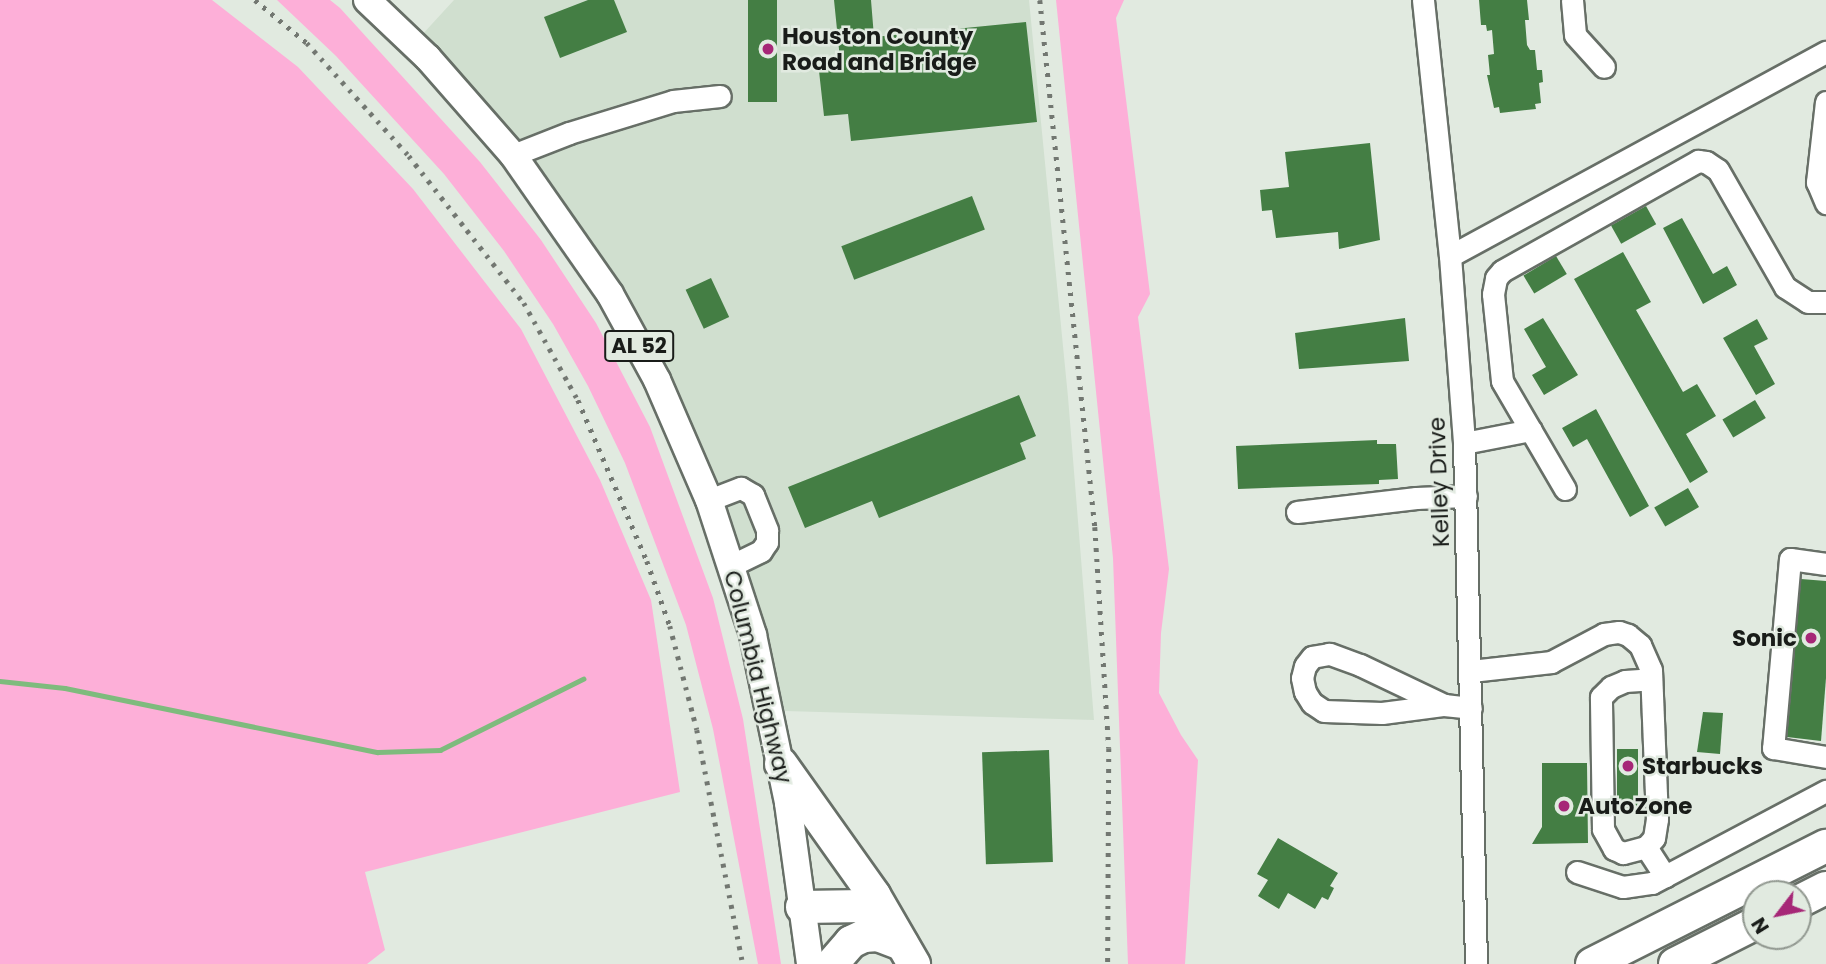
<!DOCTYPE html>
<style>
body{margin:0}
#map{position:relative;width:1826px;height:964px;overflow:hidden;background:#e1eae0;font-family:Poppins,sans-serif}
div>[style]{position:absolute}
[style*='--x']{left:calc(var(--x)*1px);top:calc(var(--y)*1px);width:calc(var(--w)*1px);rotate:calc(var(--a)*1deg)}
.built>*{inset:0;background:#d0dfcf}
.green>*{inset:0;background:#fdafd8}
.stream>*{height:4.5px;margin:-2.25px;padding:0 2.25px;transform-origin:2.25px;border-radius:2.25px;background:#7ebb7d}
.building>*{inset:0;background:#447e44;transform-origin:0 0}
.roads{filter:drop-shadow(2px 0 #676f67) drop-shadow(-2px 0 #676f67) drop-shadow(0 2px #676f67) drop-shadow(0 -2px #676f67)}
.minor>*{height:21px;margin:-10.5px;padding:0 10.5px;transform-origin:10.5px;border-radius:10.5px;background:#fff}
.major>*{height:26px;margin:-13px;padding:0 13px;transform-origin:13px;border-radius:13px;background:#fff}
.highway>*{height:32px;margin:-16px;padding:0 16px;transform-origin:16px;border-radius:16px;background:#fff}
.rail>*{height:4.5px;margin-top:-2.25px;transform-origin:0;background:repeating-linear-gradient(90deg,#727771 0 3.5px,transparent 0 10.5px)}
.dots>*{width:19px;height:19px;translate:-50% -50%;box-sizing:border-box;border:4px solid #e1eae0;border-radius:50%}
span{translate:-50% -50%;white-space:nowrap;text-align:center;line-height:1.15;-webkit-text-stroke:5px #e1eae0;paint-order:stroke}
.shield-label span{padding:2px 5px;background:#e1eae0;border:2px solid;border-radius:5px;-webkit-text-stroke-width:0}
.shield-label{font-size:21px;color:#191c19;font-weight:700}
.poi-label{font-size:23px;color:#191c19;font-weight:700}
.left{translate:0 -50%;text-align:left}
.right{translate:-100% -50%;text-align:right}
.street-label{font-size:23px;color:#191c19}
.north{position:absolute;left:1742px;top:880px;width:70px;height:70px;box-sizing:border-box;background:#e1eae0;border:2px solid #919890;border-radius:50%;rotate:238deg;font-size:19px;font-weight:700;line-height:28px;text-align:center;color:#191c19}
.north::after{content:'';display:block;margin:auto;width:24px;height:32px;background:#a62777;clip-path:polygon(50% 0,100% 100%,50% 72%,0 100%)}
</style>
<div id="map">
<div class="built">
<div style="clip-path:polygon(454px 0,1029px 0,1068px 397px,1094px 720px,785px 711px,755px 595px,729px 517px,666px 375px,420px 37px)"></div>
</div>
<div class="green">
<div style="clip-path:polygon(0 0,212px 0,298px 67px,413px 189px,521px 329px,600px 480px,651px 600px,680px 792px,365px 872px,385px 950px,367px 964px,0 964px)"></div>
<div style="clip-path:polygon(277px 0,330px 0,340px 8px,480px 162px,541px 240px,596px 323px,650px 427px,713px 598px,743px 719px,781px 964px,758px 964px,713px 729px,686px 625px,625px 463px,588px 386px,553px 324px,504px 251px,444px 174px,336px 56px)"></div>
<div style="clip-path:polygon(1056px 0,1124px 0,1116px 18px,1150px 294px,1138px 317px,1169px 569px,1161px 633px,1159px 693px,1181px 735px,1198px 760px,1185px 964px,1128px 964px,1113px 558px)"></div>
</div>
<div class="stream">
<div style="--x:0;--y:681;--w:65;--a:6.1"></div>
<div style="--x:65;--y:688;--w:319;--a:11.6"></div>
<div style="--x:378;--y:752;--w:62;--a:-1.8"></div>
<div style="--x:440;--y:750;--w:160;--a:-26.4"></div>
</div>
<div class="building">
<div style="clip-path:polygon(588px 0,614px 0,627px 32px,560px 58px,544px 17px)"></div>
<div style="left:748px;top:0;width:29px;height:102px"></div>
<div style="clip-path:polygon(834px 0,871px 0,874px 37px,1026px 22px,1037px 122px,851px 141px,848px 114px,824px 116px,819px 71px,841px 69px)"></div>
<div style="clip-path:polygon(1479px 0,1527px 0,1529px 20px,1525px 20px,1527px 45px,1530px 50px,1535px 50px,1537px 70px,1542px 70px,1543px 82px,1539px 83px,1541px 103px,1535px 104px,1536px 109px,1500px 113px,1499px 107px,1494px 108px,1487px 75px,1490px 75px,1488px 55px,1494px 54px,1492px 30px,1487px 31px,1486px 25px,1481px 25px)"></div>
<div style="clip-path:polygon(1370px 143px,1380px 240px,1339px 249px,1338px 232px,1276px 238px,1272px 210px,1262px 211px,1260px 190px,1289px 187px,1285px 152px)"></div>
<div style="left:972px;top:196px;width:36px;height:140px;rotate:69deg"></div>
<div style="left:1646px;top:206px;width:21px;height:40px;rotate:61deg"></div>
<div style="clip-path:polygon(1682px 218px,1713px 274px,1727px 266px,1737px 285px,1703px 304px,1663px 228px)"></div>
<div style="clip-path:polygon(1623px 252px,1651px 302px,1636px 310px,1683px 392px,1697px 384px,1716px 416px,1686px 434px,1708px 472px,1690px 483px,1574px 279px)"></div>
<div style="left:1556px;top:256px;width:21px;height:38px;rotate:59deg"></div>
<div style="left:711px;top:278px;width:43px;height:28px;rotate:65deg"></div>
<div style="clip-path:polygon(1405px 318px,1409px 361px,1299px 369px,1295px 333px)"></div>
<div style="clip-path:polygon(1543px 318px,1578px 375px,1544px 395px,1532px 375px,1546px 367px,1524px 329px)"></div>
<div style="clip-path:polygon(1757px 319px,1768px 339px,1754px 346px,1775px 384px,1756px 395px,1723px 338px)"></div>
<div style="clip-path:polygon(1019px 395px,1036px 436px,1020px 443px,1026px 459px,879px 518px,872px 501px,805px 528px,788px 487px)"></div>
<div style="left:1755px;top:400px;width:21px;height:38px;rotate:59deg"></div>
<div style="clip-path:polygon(1596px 409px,1649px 506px,1630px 517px,1587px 439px,1573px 447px,1562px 428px)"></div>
<div style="clip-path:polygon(1377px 440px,1377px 444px,1396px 444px,1398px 479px,1379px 480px,1379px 484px,1238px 489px,1236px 446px)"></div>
<div style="left:1688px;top:488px;width:22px;height:39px;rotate:60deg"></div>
<div style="clip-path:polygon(1801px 579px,1826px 581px,1826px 678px,1821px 741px,1787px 737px)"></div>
<div style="clip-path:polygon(1703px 712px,1723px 713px,1720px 754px,1697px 752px)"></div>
<div style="left:1617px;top:749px;width:21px;height:62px"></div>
<div style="left:1049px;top:750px;width:112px;height:67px;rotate:88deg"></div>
<div style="clip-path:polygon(1542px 763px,1587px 763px,1588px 843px,1532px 844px,1542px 827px)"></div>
<div style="clip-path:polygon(1278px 838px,1338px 873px,1330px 886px,1334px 888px,1328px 900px,1322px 897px,1315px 909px,1288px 893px,1279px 909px,1258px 896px,1268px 880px,1257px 874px)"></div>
</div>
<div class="roads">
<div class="minor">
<div style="--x:1423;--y:0;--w:257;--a:84"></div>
<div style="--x:1450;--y:256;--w:188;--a:85.7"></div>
<div style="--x:1464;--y:443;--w:521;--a:88.68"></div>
<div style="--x:1572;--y:0;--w:35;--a:85"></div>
<div style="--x:1575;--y:35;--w:43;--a:47.8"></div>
<div style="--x:1826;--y:102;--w:81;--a:96.4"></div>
<div style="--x:1817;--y:182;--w:23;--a:67"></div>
<div style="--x:513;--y:155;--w:60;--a:-21.4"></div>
<div style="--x:569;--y:133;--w:109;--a:-17.1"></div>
<div style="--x:673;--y:101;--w:47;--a:-6.1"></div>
<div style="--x:1450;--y:256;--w:428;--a:-28.5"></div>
<div style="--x:1464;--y:443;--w:68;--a:-11"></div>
<div style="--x:1565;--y:489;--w:125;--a:-120.3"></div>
<div style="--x:1502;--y:381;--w:87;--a:-95.9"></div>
<div style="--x:1493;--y:294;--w:16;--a:-79"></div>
<div style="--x:1496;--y:278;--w:9;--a:-49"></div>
<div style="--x:1502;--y:271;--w:225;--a:-29.3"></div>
<div style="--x:1698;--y:161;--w:8;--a:7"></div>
<div style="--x:1706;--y:162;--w:14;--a:34"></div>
<div style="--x:1718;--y:170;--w:135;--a:60.2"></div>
<div style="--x:1785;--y:287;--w:27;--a:33"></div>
<div style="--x:1808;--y:302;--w:18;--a:0"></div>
<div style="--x:709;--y:500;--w:34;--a:-21"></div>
<div style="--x:741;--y:488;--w:14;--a:30"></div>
<div style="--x:753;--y:495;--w:38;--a:68"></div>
<div style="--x:767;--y:530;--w:12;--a:90"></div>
<div style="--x:767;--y:542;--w:11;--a:124"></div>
<div style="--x:761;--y:551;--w:32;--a:154"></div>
<div style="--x:1297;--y:512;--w:120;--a:-6.7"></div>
<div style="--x:1416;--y:498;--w:50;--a:-2.3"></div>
<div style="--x:1826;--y:564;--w:36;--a:-172"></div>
<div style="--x:1790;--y:559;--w:190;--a:95.1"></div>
<div style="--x:1773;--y:748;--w:54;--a:9.6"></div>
<div style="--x:1471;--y:671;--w:81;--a:-6.4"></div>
<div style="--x:1551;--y:662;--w:60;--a:-27.8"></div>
<div style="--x:1604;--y:634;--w:15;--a:-8"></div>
<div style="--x:1619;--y:632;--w:9;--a:18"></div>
<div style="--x:1628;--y:635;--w:16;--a:40"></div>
<div style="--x:1640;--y:645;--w:27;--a:66"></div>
<div style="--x:1651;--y:670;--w:149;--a:87.7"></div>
<div style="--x:1657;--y:819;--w:19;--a:99"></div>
<div style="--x:1654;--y:838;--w:12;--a:132"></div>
<div style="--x:1646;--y:847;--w:35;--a:57"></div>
<div style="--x:1444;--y:705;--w:93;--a:-154.5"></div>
<div style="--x:1360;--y:665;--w:33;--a:-160"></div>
<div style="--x:1329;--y:654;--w:17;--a:170"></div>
<div style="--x:1312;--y:657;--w:11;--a:128"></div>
<div style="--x:1305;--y:666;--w:12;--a:104"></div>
<div style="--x:1302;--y:678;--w:14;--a:78"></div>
<div style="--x:1305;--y:692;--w:13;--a:58"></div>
<div style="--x:1312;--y:703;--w:14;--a:34"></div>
<div style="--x:1324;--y:711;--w:58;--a:2"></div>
<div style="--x:1382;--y:713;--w:63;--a:-7.4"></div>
<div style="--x:1444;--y:705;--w:27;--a:6"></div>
<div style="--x:1646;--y:847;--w:24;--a:165"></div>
<div style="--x:1623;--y:853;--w:10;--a:-156"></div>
<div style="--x:1614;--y:849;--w:23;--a:-119"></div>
<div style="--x:1603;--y:829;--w:132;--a:-90.9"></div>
<div style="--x:1601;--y:697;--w:14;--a:-45"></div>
<div style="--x:1611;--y:687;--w:15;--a:-23"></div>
<div style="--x:1625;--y:681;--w:26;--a:-4"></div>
<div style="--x:1577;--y:872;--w:48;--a:18.1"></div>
<div style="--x:1623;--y:887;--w:29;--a:-8"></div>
<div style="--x:1652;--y:883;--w:197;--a:-27.9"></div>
</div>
<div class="major">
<div style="--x:367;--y:0;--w:84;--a:43.6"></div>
<div style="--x:428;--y:58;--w:129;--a:48.8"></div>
<div style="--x:513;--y:155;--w:169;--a:55.1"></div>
<div style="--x:610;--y:294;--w:98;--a:61.3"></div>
<div style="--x:657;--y:380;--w:131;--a:66.6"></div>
<div style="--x:709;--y:500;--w:142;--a:71.9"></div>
<div style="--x:753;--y:635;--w:172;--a:78.2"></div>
<div style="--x:788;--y:803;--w:162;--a:82.2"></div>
</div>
<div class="highway">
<div style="--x:781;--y:764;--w:161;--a:54.6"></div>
<div style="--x:874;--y:895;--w:80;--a:59.9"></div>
<div style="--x:1798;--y:902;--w:31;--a:-27"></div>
<div style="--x:802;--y:907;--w:63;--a:-0.9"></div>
<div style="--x:865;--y:906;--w:14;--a:25"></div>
<div style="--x:878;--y:912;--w:15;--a:48"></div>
<div style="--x:832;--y:964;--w:29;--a:-49"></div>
<div style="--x:851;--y:942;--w:14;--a:-25"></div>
<div style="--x:864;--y:936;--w:14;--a:-4"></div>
<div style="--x:878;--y:935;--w:26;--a:21"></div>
<div style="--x:1592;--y:964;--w:262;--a:-26.8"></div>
<div style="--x:1675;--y:964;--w:91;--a:-26.8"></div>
</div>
</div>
<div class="rail">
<div style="--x:255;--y:0;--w:67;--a:39.6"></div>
<div style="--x:307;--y:43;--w:152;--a:47.9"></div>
<div style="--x:409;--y:156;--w:187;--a:52"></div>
<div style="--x:524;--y:303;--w:111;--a:60.9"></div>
<div style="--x:578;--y:400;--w:175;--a:66.8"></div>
<div style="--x:647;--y:561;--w:69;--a:70.5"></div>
<div style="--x:670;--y:626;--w:107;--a:75.4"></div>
<div style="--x:697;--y:730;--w:238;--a:78.9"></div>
<div style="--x:1040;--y:0;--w:530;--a:84.04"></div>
<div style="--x:1095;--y:527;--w:221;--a:86.4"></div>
<div style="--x:1109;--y:748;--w:216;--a:90.3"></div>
</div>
<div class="dots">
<div style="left:768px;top:49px;background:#a62777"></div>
<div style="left:1811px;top:638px;background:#a62777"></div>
<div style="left:1628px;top:766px;background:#a62777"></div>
<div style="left:1564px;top:806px;background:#a62777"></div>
</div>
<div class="shield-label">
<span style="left:639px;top:346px">AL 52</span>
</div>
<div class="poi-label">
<span class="left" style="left:782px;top:49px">Houston County<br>Road and Bridge</span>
<span class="right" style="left:1797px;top:638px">Sonic</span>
<span class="left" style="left:1642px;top:766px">Starbucks</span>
<span class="left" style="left:1578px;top:806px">AutoZone</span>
</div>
<div class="street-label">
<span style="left:1439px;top:482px;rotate:-92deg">Kelley Drive</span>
<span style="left:758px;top:677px;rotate:76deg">Columbia Highway</span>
</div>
<div class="north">N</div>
</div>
